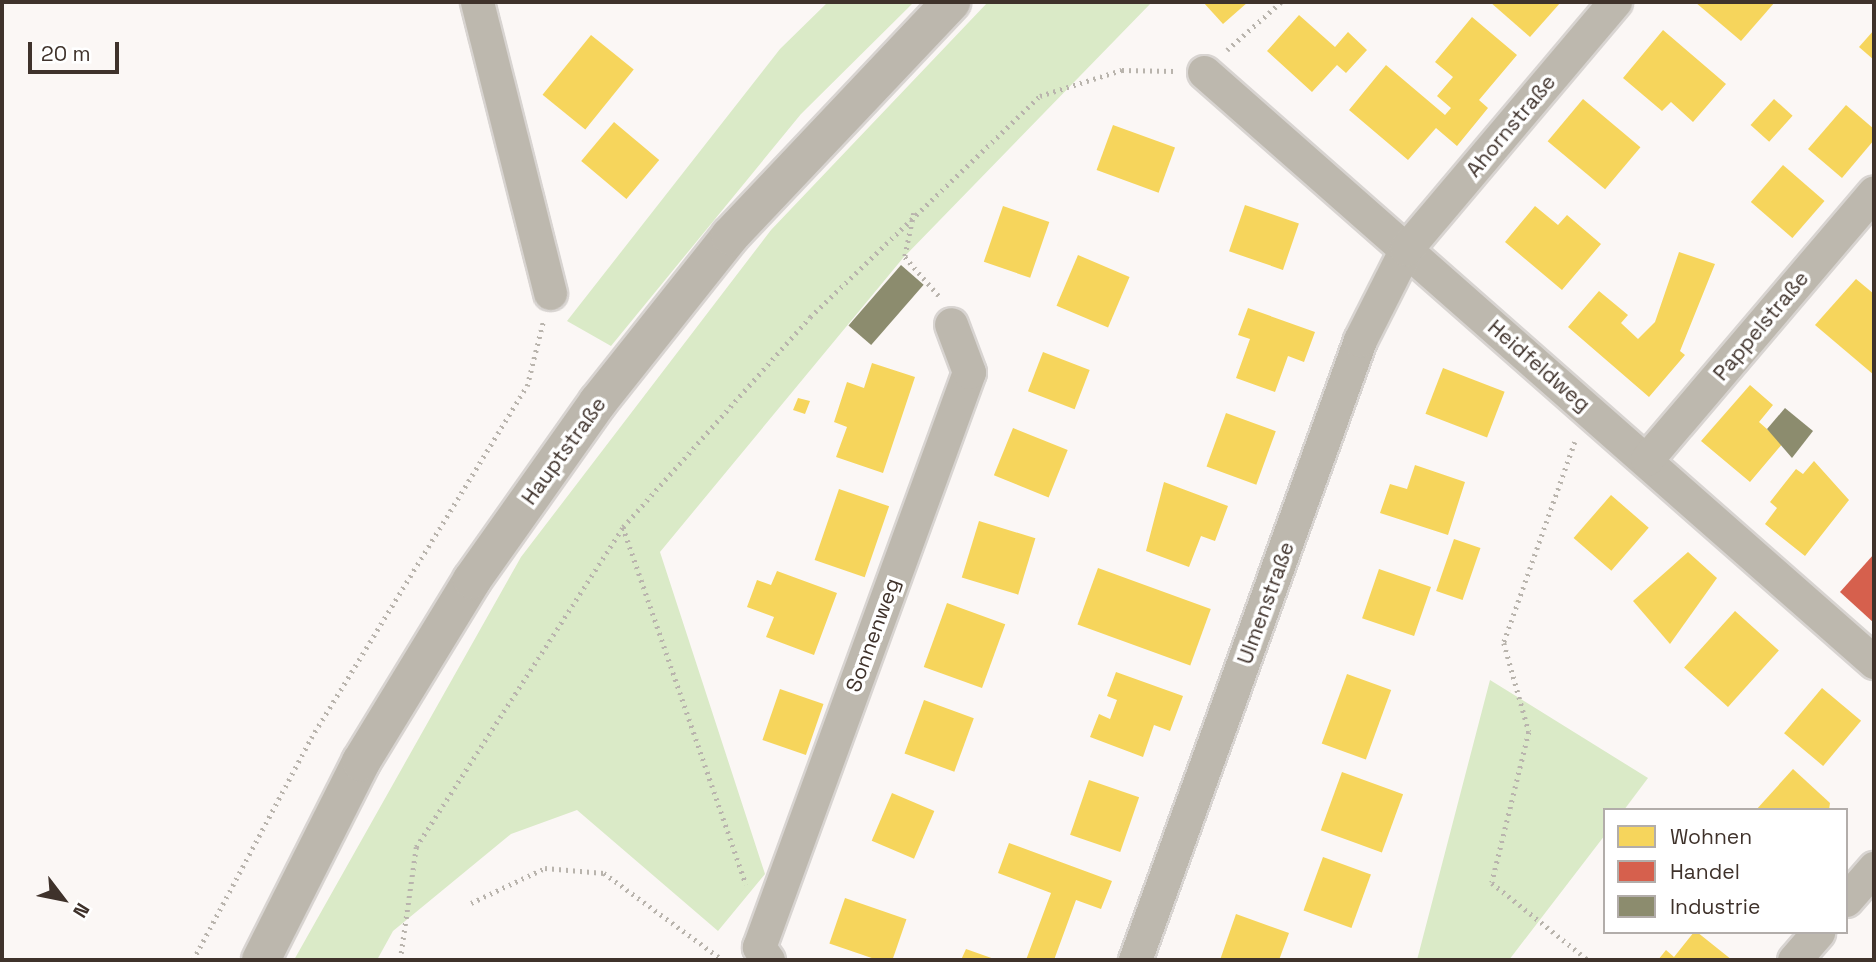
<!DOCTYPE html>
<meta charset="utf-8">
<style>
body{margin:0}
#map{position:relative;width:1876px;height:962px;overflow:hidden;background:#fbf7f5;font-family:"Space Grotesk",sans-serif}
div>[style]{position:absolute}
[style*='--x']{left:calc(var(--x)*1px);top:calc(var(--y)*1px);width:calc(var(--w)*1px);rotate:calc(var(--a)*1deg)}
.green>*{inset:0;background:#daeac7}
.homes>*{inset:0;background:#f6d55c;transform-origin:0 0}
.shops>*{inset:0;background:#d6604d}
.industry>*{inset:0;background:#8c8c6e;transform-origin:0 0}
.path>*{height:4.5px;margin-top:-2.25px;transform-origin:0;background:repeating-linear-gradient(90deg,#b9b4ad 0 2px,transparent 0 7px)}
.roads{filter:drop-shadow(2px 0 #d8d4d1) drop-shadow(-2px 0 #d8d4d1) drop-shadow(0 2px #d8d4d1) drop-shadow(0 -2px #d8d4d1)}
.street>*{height:33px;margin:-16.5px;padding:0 16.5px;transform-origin:16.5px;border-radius:16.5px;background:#bdb8ae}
.secondary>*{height:38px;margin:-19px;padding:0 19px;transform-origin:19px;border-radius:19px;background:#bcb7ad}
span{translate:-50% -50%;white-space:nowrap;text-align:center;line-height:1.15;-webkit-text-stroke:7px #fff;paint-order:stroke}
.street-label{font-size:21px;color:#3f322b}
.frame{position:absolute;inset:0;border:4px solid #3f322b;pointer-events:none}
.legend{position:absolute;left:1603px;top:808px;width:245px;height:126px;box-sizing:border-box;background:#fff;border:2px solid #b2adaa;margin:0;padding:9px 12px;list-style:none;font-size:21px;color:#3f322b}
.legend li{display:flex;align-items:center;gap:14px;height:35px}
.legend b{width:35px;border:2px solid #b2adaa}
.north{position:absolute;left:28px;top:864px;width:70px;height:70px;-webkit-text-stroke:5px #fff;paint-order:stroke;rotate:122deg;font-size:19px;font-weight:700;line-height:28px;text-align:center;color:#3f322b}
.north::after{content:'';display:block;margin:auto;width:24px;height:32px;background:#3f322b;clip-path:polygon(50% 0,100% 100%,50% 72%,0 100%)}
.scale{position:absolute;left:28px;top:42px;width:91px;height:32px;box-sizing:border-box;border:4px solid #3f322b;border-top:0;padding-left:9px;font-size:21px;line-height:24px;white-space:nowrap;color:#3f322b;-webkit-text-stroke:5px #fff;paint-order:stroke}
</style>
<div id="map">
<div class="green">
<div style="clip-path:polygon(828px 2px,914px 2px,801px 114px,611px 346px,567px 321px,780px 49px)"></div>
<div style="clip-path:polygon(988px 2px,1152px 2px,903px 258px,660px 552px,765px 874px,718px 931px,577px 810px,511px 834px,393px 931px,377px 960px,294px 960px,521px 557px,771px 230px)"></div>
<div style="clip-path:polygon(1490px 680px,1648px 778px,1624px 810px,1605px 810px,1605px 835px,1509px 960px,1417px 960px)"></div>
</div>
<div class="homes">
<div style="clip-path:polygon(1203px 2px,1248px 2px,1223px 24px)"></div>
<div style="clip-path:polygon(1490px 2px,1561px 2px,1530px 37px)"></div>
<div style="clip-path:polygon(1695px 2px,1775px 2px,1741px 41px)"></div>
<div style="clip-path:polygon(1299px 15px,1335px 47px,1348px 32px,1367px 50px,1346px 73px,1337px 65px,1312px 92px,1267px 51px)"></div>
<div style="clip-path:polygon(1472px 17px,1517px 55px,1479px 100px,1488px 108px,1457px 146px,1436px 128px,1408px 160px,1349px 110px,1386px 65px,1445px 115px,1451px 108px,1437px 96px,1453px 77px,1435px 62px)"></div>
<div style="clip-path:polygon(1663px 30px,1726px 84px,1693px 122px,1671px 102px,1662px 111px,1623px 78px)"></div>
<div style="clip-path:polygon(1874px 30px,1874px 60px,1859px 47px)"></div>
<div style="left:591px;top:35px;width:55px;height:77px;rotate:39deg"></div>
<div style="left:1583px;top:99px;width:75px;height:55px;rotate:40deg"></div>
<div style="left:1774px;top:99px;width:25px;height:35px;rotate:42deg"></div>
<div style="clip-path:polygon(1846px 105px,1874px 129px,1874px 140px,1842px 178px,1808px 149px)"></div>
<div style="left:614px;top:122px;width:59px;height:51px;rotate:40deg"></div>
<div style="left:1113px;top:125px;width:66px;height:48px;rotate:20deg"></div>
<div style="left:1783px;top:165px;width:55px;height:49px;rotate:41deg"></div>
<div style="left:1245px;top:205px;width:57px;height:49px;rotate:19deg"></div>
<div style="left:1003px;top:206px;width:49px;height:59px;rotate:19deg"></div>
<div style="clip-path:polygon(1535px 206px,1558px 225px,1567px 215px,1601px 244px,1562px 290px,1505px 242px)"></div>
<div style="clip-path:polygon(1679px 252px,1715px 264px,1680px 351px,1685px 355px,1649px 397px,1568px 327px,1599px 291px,1628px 315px,1621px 323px,1638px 339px,1655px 322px)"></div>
<div style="left:1078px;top:255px;width:56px;height:55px;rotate:23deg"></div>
<div style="clip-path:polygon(1856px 279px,1874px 294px,1874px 375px,1815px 325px)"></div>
<div style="clip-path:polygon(1248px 308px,1315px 332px,1304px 362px,1288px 356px,1275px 392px,1236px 378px,1250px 339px,1238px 335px)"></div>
<div style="left:1043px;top:352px;width:50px;height:42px;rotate:21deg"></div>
<div style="clip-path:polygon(872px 363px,915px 377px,883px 473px,836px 457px,847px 427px,834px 422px,847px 382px,864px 388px)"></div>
<div style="left:1443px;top:368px;width:66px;height:49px;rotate:21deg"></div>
<div style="clip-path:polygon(1750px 385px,1773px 405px,1759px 422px,1783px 443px,1750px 482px,1701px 441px)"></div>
<div style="clip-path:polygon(798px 398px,810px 401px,805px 414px,793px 410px)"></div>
<div style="left:1226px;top:413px;width:53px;height:57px;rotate:20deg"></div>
<div style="left:1013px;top:428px;width:59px;height:51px;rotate:22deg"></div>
<div style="clip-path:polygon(1814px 461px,1849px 500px,1805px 556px,1765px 524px,1777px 508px,1770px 502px,1796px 469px,1803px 474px)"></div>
<div style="clip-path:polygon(1415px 465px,1465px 482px,1448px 535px,1380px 513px,1390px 484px,1407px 489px)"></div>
<div style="clip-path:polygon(1164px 482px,1228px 506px,1215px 541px,1201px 536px,1189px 567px,1146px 551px)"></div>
<div style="left:839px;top:489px;width:53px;height:75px;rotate:19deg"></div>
<div style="left:1611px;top:495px;width:50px;height:57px;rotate:41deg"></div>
<div style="left:979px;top:521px;width:59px;height:59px;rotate:17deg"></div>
<div style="left:1454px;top:539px;width:28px;height:55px;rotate:19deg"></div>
<div style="clip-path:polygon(1688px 552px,1717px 578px,1670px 644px,1633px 601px)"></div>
<div style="left:1098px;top:568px;width:120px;height:60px;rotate:20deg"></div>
<div style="left:1379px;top:569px;width:55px;height:52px;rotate:19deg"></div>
<div style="clip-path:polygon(777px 571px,837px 593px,814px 655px,766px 637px,774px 617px,747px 607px,757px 580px,771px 585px)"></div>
<div style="left:947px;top:603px;width:62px;height:68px;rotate:20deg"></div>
<div style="left:1735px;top:611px;width:59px;height:76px;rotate:42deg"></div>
<div style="clip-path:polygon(1116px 672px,1183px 696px,1170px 731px,1154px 725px,1143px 757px,1090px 737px,1099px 714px,1110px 719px,1117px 700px,1107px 696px)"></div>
<div style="left:1347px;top:674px;width:47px;height:74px;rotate:20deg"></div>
<div style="left:1822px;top:688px;width:51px;height:59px;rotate:40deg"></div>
<div style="left:780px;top:689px;width:46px;height:54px;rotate:19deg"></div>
<div style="left:924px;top:700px;width:53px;height:57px;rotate:20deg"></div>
<div style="clip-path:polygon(1793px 769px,1830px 803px,1829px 810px,1756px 810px)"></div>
<div style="left:1342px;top:772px;width:65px;height:62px;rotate:20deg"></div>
<div style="left:1089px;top:780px;width:53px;height:58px;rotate:19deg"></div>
<div style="left:892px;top:793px;width:46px;height:52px;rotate:23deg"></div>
<div style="clip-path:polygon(1009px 843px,1112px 881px,1101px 909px,1076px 900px,1054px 960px,1026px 960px,1051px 893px,998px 873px)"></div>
<div style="left:1323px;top:857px;width:51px;height:57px;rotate:20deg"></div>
<div style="left:845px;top:898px;width:65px;height:48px;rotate:19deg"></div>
<div style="clip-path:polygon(1236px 914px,1289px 933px,1279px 960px,1220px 960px)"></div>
<div style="clip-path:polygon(1694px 932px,1697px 932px,1732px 960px,1658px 960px,1666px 950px,1674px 957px)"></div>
<div style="clip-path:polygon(966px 949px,997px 960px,961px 960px)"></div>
</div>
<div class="shops">
<div style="clip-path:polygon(1874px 554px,1874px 623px,1840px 592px)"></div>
</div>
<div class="industry">
<div style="left:901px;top:265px;width:30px;height:80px;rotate:41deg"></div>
<div style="clip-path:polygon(1785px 408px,1813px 431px,1792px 458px,1767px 429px)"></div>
</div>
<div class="path">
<div style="--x:1227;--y:50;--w:72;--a:-41.6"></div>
<div style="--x:914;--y:213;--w:45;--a:101.6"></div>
<div style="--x:905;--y:257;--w:53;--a:48.8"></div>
<div style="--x:1575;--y:442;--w:213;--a:109.5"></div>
<div style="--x:1504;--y:643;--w:92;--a:74.3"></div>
<div style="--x:1529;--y:732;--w:155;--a:103.8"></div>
<div style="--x:1492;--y:883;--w:123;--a:38.7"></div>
<div style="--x:623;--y:527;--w:378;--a:71"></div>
<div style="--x:471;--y:903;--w:82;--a:-25.3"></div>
<div style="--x:545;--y:868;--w:59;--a:4.8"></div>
<div style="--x:604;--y:873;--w:147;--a:36.2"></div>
<div style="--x:193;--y:960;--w:251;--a:-62"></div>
<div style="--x:311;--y:738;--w:413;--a:-58.5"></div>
<div style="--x:527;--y:386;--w:66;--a:-76"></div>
<div style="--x:400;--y:960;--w:114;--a:-81.9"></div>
<div style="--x:416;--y:847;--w:381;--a:-57.1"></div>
<div style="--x:623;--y:527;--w:281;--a:-48.3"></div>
<div style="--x:810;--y:317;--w:319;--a:-43.9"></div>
<div style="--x:1040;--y:96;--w:86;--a:-17.6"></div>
<div style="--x:1122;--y:70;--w:52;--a:1.1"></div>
</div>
<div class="roads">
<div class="street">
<div style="--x:477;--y:2;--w:300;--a:75.9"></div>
<div style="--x:1204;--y:72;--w:893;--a:41.37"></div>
<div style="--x:1647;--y:459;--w:350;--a:-49.6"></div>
<div style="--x:1846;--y:900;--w:43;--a:-48.8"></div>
<div style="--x:768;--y:960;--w:16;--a:-125"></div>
<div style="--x:759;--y:947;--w:612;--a:-69.94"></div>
<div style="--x:969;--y:372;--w:51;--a:-110.6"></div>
<div style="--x:1135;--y:960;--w:660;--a:-70.05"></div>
<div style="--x:1360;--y:340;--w:102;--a:-63.2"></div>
<div style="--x:1406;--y:249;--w:324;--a:-49.8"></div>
<div style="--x:1794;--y:960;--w:37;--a:-49"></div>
</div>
<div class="secondary">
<div style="--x:261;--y:960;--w:222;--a:-63.2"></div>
<div style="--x:361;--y:762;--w:213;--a:-58.6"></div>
<div style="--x:472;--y:580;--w:218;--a:-54.7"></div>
<div style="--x:598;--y:402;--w:212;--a:-51.5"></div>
<div style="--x:730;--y:236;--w:322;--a:-46.6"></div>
</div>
</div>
<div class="street-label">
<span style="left:1511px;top:126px;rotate:-50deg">Ahornstraße</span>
<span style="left:1761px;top:326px;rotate:-50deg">Pappelstraße</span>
<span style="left:1539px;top:366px;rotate:41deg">Heidfeldweg</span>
<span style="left:564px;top:451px;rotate:-54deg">Hauptstraße</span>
<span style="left:1266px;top:603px;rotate:-70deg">Ulmenstraße</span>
<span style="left:873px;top:635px;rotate:-70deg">Sonnenweg</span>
</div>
<div class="frame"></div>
<ul class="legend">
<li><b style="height:19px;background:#f6d55c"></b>Wohnen</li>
<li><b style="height:19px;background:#d6604d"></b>Handel</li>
<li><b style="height:19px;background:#8c8c6e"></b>Industrie</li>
</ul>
<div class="north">N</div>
<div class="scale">20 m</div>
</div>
